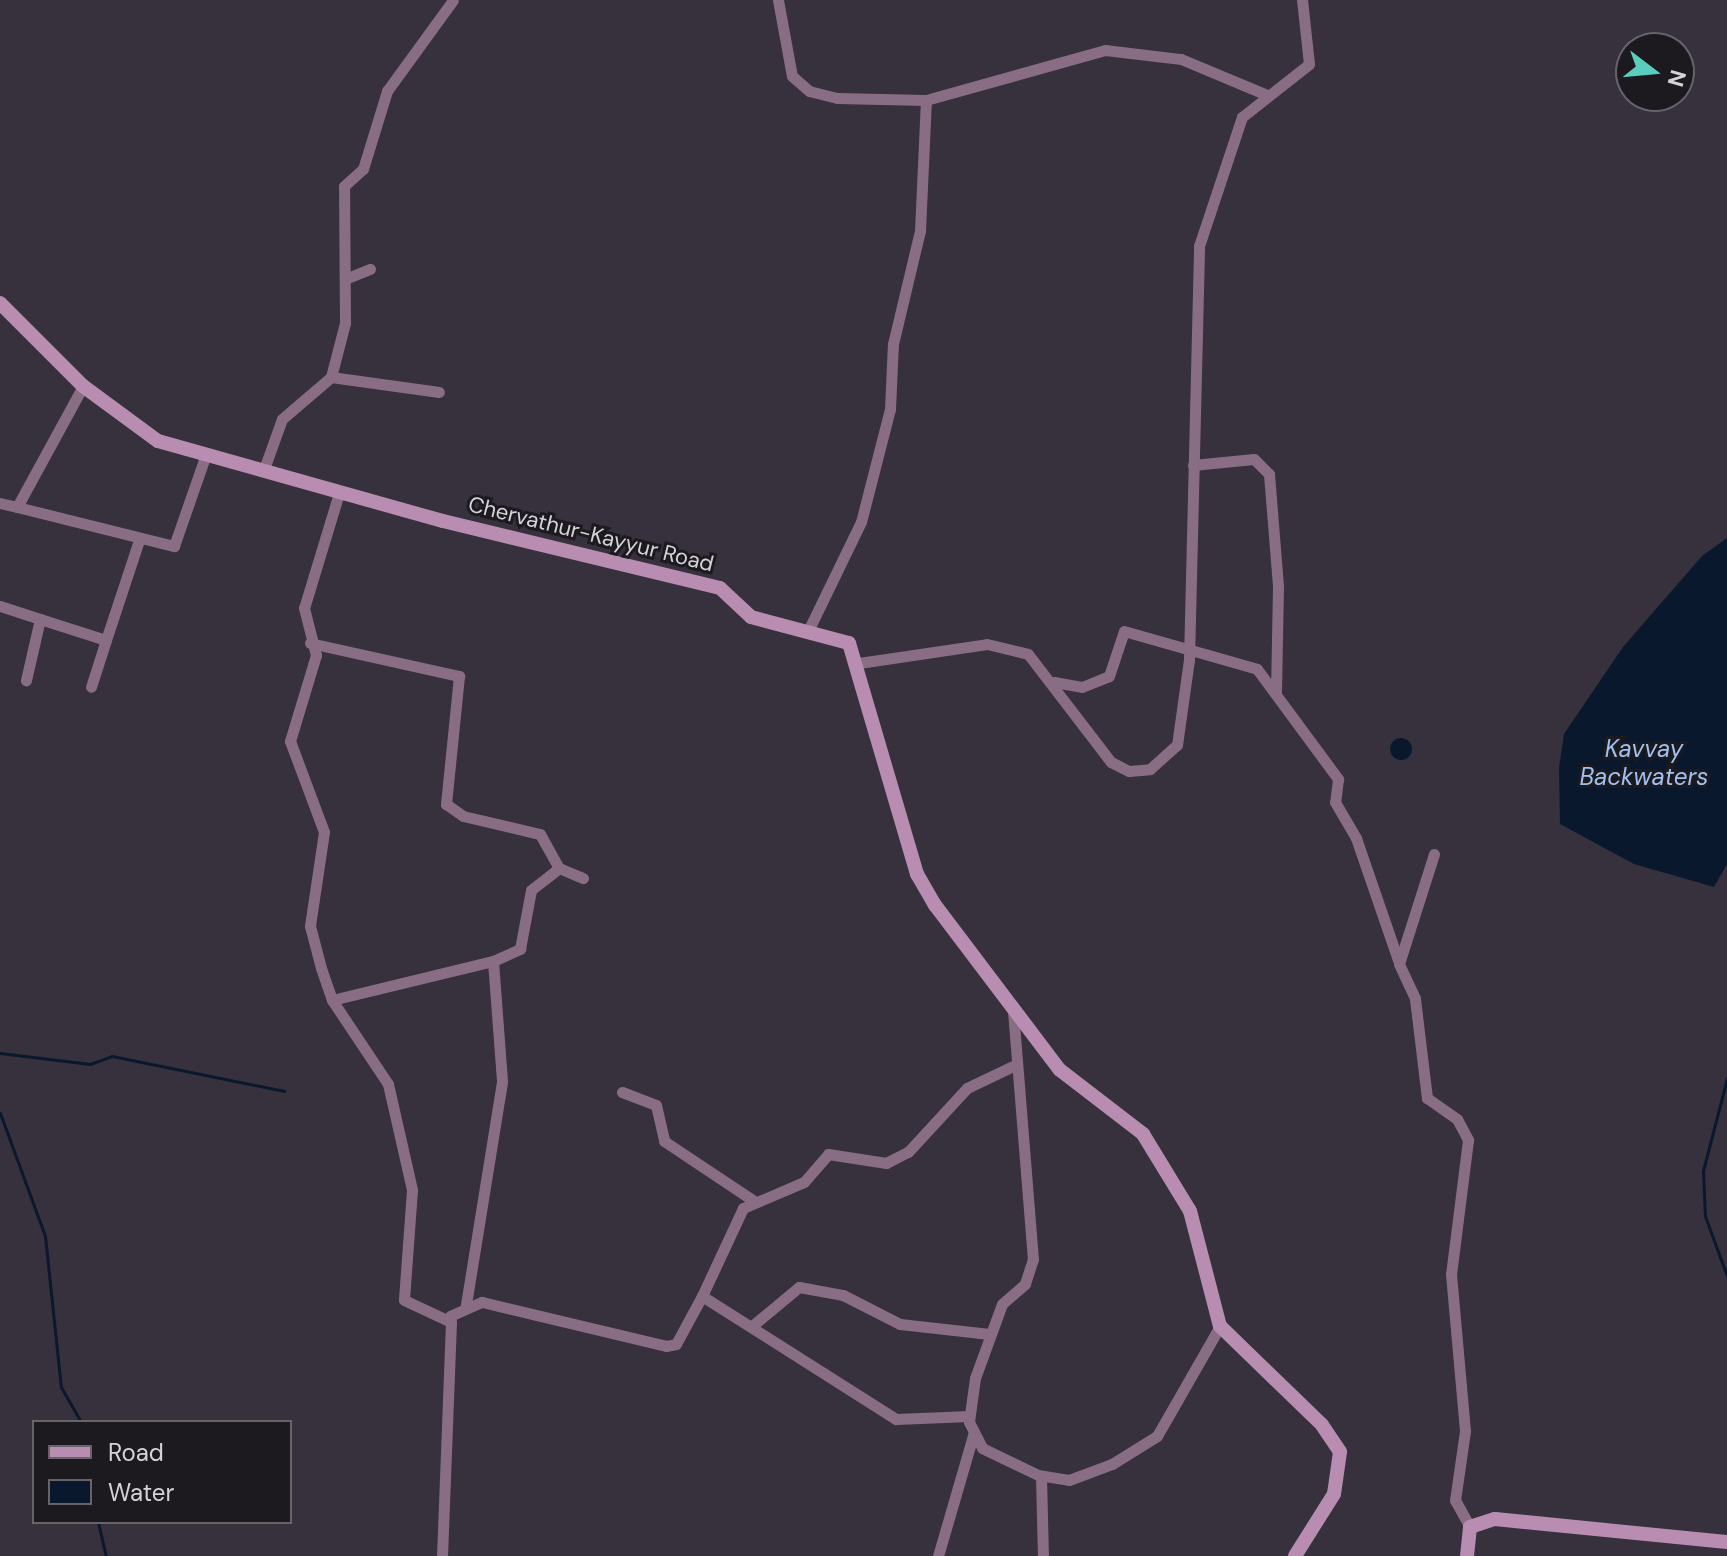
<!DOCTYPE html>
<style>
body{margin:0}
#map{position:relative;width:1727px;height:1556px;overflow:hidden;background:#37303d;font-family:"DM Sans",sans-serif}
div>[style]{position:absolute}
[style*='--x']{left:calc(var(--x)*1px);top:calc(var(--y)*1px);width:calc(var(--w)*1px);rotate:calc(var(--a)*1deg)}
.water>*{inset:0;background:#0a182d}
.round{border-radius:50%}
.stream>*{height:3px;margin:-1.5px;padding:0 1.5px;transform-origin:1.5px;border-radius:1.5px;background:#0a182d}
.minor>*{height:11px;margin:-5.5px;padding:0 5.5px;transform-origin:5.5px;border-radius:5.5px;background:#896d84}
.secondary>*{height:14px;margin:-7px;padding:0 7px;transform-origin:7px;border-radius:7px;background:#b98db1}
span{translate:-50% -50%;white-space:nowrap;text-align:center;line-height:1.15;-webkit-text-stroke:6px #1c1a1f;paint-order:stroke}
.street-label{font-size:22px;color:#d6d2da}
.water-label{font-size:24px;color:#a0c1f1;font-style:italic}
.legend{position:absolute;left:32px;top:1420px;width:260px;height:104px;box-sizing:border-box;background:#1c1a1f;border:2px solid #66646a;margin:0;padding:10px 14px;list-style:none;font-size:24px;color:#d6d2da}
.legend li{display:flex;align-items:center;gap:16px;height:40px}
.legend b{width:40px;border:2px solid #66646a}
.north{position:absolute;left:1615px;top:32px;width:80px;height:80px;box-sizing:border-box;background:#1c1a1f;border:2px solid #66646a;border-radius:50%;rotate:106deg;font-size:22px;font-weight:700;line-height:32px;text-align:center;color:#d6d2da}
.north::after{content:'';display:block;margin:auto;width:28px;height:36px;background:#5acebe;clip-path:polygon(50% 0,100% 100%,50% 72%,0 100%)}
</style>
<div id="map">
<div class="water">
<div style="clip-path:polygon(1727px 538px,1727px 864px,1714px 887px,1634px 864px,1560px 824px,1559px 768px,1564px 734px,1623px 647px,1702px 556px)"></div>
<div class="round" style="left:1390px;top:738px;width:22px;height:22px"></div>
</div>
<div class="stream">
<div style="--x:0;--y:1053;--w:91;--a:7"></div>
<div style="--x:90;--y:1064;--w:23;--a:-20"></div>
<div style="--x:112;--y:1056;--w:176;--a:11.5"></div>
<div style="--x:1727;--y:1078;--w:96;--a:104.5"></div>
<div style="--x:1703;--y:1171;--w:45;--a:87.5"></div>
<div style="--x:1705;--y:1216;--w:64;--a:69.9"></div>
<div style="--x:0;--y:1113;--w:131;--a:69.9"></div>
<div style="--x:45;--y:1236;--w:152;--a:84"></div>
<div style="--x:61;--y:1387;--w:40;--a:60.3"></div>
<div style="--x:98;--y:1522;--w:35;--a:77"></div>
</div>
<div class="minor">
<div style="--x:778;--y:0;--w:77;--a:79.6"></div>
<div style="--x:792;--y:76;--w:23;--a:41"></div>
<div style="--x:809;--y:91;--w:29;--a:14"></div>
<div style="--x:837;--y:98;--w:89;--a:1.3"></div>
<div style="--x:926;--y:100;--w:186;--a:-15.6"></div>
<div style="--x:1105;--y:50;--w:77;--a:6.8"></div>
<div style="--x:1181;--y:59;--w:93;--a:22.7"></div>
<div style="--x:345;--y:279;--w:27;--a:-22"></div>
<div style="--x:331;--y:377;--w:109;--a:7.9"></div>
<div style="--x:1193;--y:465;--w:61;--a:-5.6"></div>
<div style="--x:1254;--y:459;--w:21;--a:45"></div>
<div style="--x:1269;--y:474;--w:113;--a:85.4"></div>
<div style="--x:1278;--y:587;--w:105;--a:91.1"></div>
<div style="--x:264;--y:469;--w:53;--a:-70.2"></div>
<div style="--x:282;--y:419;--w:65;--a:-40.6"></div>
<div style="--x:331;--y:377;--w:56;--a:-75.5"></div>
<div style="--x:345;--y:323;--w:137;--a:-90.4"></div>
<div style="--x:344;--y:186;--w:25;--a:-42"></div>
<div style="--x:363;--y:169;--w:82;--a:-72.9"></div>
<div style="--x:387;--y:91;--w:112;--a:-54"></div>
<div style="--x:339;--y:493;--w:120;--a:106.9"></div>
<div style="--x:304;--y:608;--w:49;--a:75.7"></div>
<div style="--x:316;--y:655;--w:90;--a:106.8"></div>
<div style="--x:290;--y:741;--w:97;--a:69.5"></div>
<div style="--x:324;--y:832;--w:95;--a:98.5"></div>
<div style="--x:310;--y:926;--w:43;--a:75.3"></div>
<div style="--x:321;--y:968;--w:34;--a:71"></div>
<div style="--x:332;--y:1000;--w:101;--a:56.3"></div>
<div style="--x:388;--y:1084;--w:109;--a:77.2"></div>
<div style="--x:412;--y:1190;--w:110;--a:94.2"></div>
<div style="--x:404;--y:1300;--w:52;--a:25.1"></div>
<div style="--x:451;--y:1322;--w:234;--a:92.2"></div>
<div style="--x:0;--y:503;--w:17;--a:13"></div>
<div style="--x:17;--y:507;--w:138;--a:-61.4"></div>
<div style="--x:17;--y:507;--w:162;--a:14"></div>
<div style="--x:174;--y:546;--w:94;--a:-70.8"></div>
<div style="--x:0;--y:606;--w:42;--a:18"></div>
<div style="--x:40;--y:619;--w:63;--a:102.9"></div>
<div style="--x:40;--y:619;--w:69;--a:17.7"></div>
<div style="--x:106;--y:640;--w:49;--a:107.7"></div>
<div style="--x:808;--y:631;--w:121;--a:-64.1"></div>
<div style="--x:861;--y:522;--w:117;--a:-75.6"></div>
<div style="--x:890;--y:409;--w:65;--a:-87.4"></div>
<div style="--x:893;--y:344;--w:116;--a:-76.6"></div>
<div style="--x:920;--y:231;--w:131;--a:-87.4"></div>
<div style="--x:106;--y:640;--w:105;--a:-71.7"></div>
<div style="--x:310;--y:643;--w:153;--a:12.5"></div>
<div style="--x:459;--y:676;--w:129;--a:95.8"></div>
<div style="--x:446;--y:804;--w:21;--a:35"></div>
<div style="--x:463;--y:816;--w:79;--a:13.2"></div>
<div style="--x:540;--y:834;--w:39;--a:61"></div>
<div style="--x:559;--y:868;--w:26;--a:23"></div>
<div style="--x:859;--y:663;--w:129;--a:-8.4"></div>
<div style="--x:987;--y:644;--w:42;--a:13.7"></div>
<div style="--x:1028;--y:654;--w:136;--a:52.5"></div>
<div style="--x:1111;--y:762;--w:20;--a:27"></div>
<div style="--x:1129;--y:771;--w:21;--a:-5"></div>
<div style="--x:1150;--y:769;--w:36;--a:-42"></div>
<div style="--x:1177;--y:745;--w:86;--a:-82"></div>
<div style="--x:1189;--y:660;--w:414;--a:-88.6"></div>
<div style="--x:1199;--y:246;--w:136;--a:-71.6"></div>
<div style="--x:1242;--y:117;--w:85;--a:-38.3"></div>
<div style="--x:1309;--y:64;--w:64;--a:-96.2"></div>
<div style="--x:1054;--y:682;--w:28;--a:10"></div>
<div style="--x:1082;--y:687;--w:29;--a:-22"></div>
<div style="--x:1109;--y:676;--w:47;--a:-71.6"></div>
<div style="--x:1124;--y:631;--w:138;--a:15.9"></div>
<div style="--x:1257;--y:669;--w:137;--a:53.6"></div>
<div style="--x:1338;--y:779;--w:23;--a:97"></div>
<div style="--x:1335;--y:802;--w:42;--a:59.7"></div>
<div style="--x:1356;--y:838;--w:129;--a:71"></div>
<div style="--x:1434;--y:854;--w:115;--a:107.7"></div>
<div style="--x:1399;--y:964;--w:38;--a:65"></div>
<div style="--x:1415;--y:999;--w:100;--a:83.1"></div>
<div style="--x:1427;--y:1098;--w:37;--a:35"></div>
<div style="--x:1457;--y:1119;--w:24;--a:62"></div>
<div style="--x:1468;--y:1140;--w:135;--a:97.2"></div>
<div style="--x:1451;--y:1274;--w:158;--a:84.9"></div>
<div style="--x:1465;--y:1431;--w:70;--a:98.2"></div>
<div style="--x:1455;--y:1500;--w:31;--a:61"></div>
<div style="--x:493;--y:961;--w:30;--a:-24"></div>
<div style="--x:520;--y:949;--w:60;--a:-79.4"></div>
<div style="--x:531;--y:890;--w:36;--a:-38"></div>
<div style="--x:332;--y:1000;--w:166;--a:-13.6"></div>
<div style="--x:493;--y:961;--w:121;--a:85.7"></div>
<div style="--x:502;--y:1082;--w:226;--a:99.2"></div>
<div style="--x:1013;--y:1011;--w:249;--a:85.4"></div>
<div style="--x:1033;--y:1259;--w:26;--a:108"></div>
<div style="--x:1025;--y:1284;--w:30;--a:139"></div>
<div style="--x:1002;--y:1304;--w:79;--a:110"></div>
<div style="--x:975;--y:1378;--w:44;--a:97.8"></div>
<div style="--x:969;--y:1422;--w:29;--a:63"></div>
<div style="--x:982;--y:1448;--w:62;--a:25.7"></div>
<div style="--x:1038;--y:1475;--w:31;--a:9"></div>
<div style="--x:1069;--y:1480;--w:46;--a:-20.4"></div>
<div style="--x:1112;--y:1464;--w:53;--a:-31.9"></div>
<div style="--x:1157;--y:1436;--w:127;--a:-60.2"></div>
<div style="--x:622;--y:1092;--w:36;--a:21"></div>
<div style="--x:656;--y:1105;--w:37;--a:77"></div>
<div style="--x:664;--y:1141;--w:108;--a:33.7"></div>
<div style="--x:702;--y:1296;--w:97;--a:-65"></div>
<div style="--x:743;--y:1208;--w:66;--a:-23.1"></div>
<div style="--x:804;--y:1182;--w:37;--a:-49"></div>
<div style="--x:828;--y:1154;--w:59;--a:8.8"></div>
<div style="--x:886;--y:1163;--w:25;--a:-27"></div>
<div style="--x:908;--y:1152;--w:87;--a:-47.3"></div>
<div style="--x:967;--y:1088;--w:51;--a:-25.6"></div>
<div style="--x:450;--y:1316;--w:35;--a:-24"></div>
<div style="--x:482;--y:1302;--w:189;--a:13.4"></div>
<div style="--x:666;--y:1346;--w:10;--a:-11"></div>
<div style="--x:676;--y:1344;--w:55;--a:-61.6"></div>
<div style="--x:702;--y:1296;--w:230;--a:32.4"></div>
<div style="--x:896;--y:1419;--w:73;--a:-2.4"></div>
<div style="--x:752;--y:1326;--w:61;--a:-39.7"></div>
<div style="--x:799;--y:1287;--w:45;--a:10.3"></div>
<div style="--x:843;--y:1295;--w:64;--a:27"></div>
<div style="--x:900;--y:1324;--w:90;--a:6.4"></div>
<div style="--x:1041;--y:1476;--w:80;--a:88.6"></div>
<div style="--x:938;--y:1556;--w:129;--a:-73.8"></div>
</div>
<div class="secondary">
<div style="--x:0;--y:303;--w:117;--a:45"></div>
<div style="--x:83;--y:386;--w:93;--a:36.3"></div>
<div style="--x:158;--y:441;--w:296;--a:15.7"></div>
<div style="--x:443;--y:521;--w:285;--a:13.6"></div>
<div style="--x:720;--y:588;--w:42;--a:43.1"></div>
<div style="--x:751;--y:617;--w:101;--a:14.9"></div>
<div style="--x:849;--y:643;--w:241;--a:73.6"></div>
<div style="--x:917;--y:874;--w:36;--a:60"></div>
<div style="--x:935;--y:905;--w:207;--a:52.9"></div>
<div style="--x:1060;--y:1070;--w:105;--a:37.6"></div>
<div style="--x:1143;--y:1134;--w:90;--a:58.6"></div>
<div style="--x:1190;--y:1211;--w:119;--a:75.4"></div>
<div style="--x:1220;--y:1326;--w:142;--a:44.1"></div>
<div style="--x:1322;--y:1425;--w:32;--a:56"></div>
<div style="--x:1340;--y:1452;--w:42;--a:98.1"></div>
<div style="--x:1334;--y:1494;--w:73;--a:122.2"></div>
<div style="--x:1467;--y:1556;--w:29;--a:-84"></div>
<div style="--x:1470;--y:1527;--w:26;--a:-18"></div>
<div style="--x:1495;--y:1519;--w:233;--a:5.7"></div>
</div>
<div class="street-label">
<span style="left:591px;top:534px;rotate:14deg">Chervathur-Kayyur Road</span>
</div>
<div class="water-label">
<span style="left:1644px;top:763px">Kavvay<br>Backwaters</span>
</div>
<ul class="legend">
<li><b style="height:10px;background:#b98db1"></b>Road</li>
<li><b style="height:22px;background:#0a182d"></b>Water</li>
</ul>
<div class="north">N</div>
</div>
